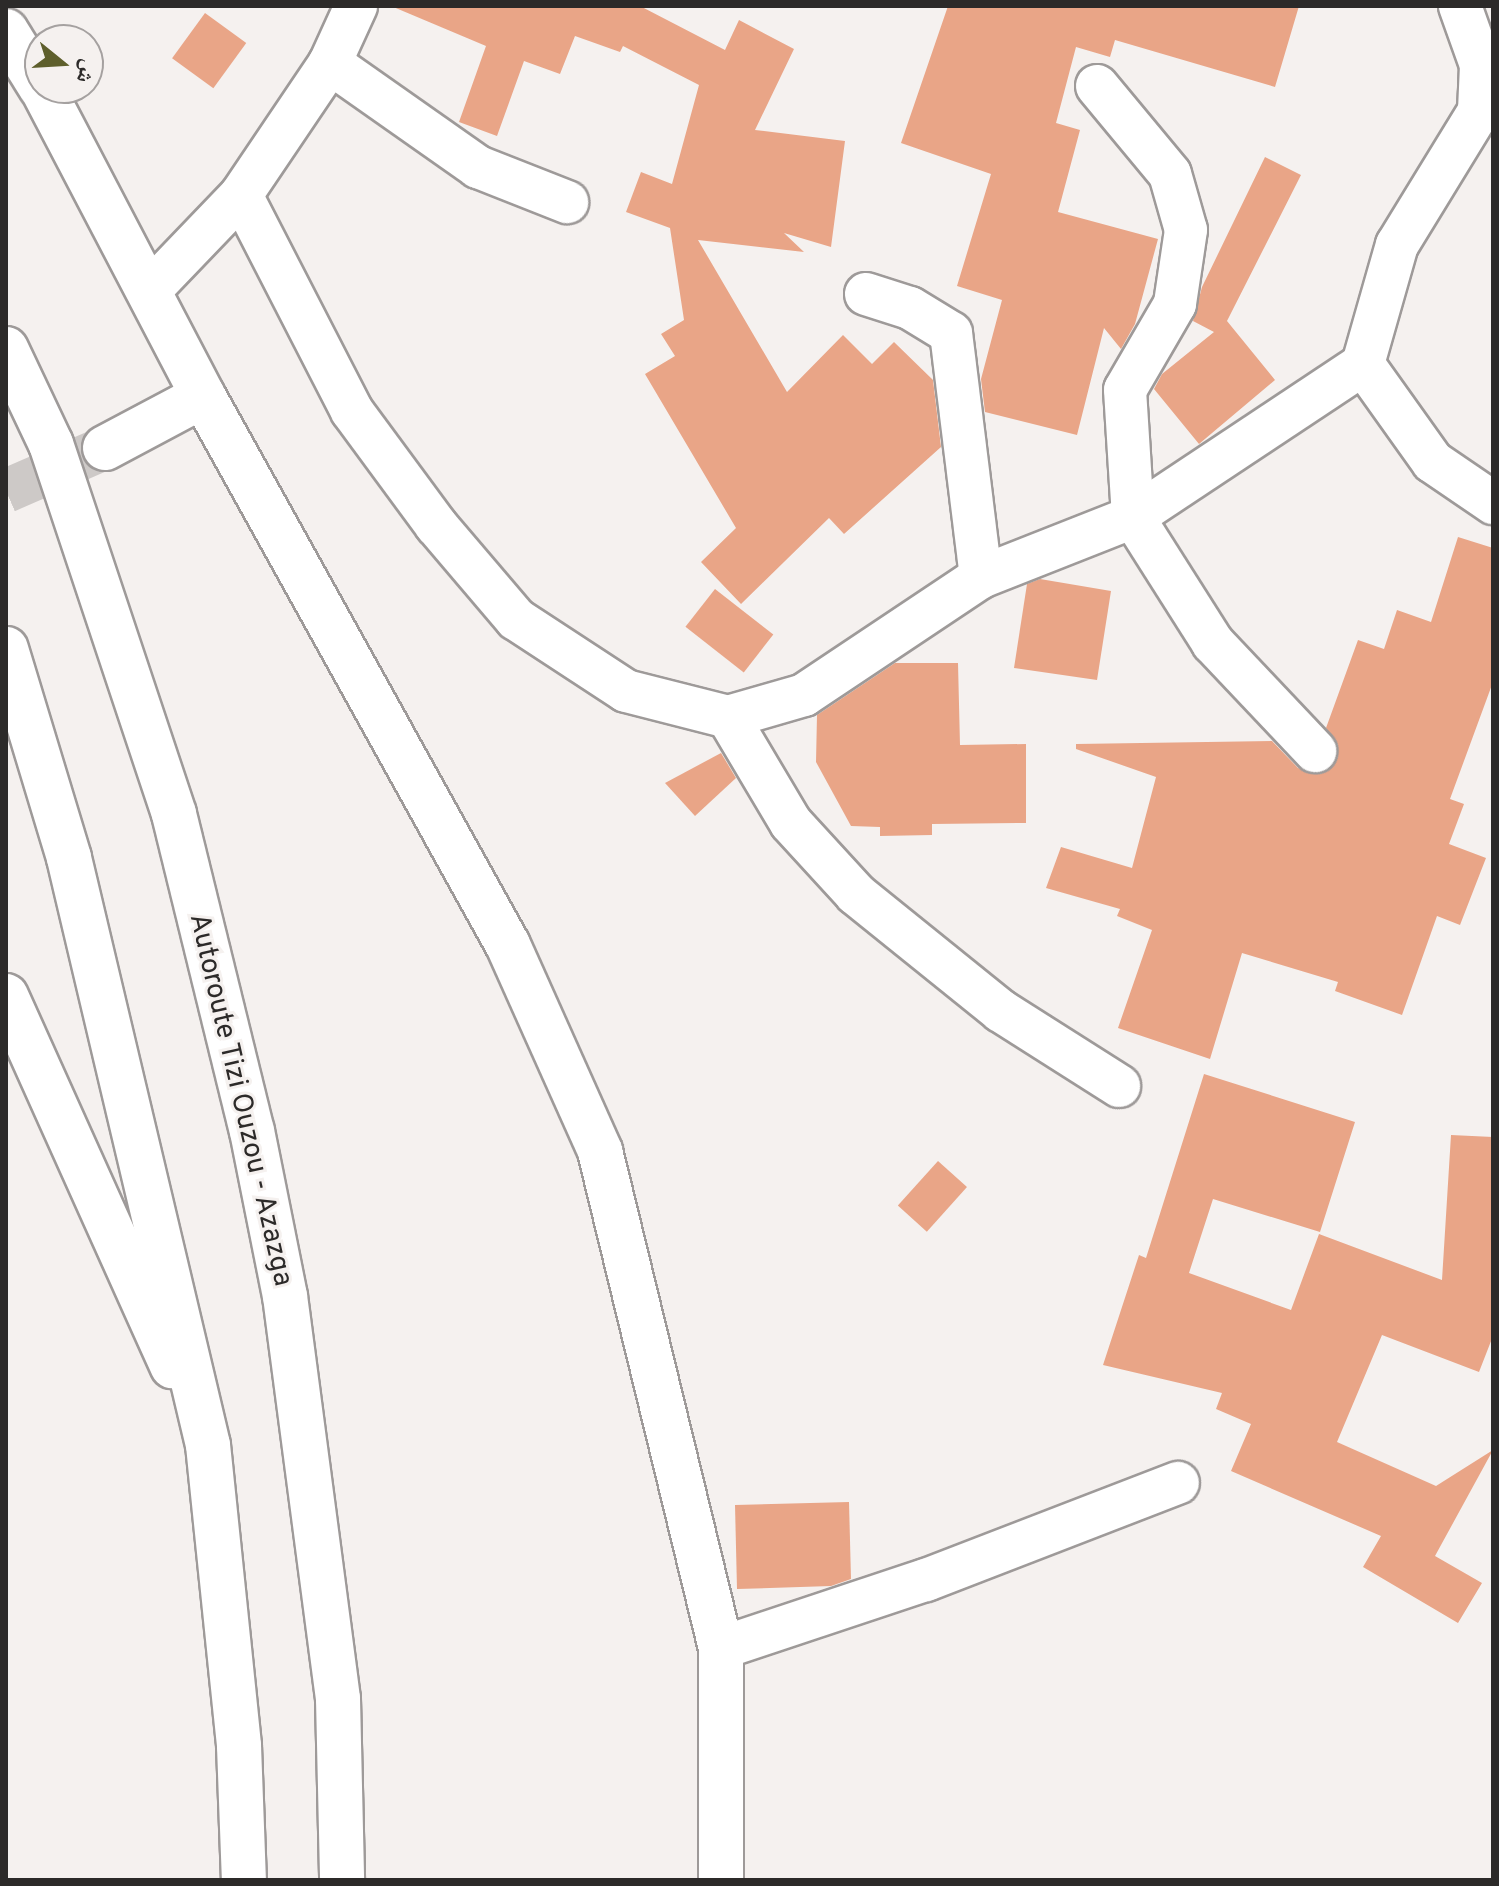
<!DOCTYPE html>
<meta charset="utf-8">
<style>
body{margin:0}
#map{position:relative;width:1499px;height:1886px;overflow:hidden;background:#f5f1ef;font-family:Overpass,"Noto Naskh Arabic",sans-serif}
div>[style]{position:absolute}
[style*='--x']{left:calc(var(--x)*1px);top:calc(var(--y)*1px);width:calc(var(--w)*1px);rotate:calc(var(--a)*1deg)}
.building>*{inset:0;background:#e9a587;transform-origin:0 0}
.highway-tunnel>*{height:44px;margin-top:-22px;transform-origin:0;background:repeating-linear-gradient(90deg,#cdc9c7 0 44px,transparent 0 66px)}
.roads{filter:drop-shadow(2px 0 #9e9a99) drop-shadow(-2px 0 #9e9a99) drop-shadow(0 2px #9e9a99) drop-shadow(0 -2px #9e9a99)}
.street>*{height:42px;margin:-21px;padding:0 21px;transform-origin:21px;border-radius:21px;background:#fff}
.highway>*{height:44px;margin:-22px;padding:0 22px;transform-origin:22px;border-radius:22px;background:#fff}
span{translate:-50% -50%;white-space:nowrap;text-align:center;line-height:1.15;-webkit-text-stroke:6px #f5f1ef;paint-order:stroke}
.street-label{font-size:28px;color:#2c2a29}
.frame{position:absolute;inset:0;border:8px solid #2c2a29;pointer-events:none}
.north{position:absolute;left:24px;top:24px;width:80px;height:80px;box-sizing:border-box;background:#f5f1ef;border:2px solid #a5a1a0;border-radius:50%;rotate:108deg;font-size:22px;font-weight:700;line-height:32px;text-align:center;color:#2c2a29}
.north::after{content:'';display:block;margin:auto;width:28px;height:36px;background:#5e5f2c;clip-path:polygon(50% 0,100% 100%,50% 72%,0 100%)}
</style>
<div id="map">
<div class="building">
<div style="clip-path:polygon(391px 6px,640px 6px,725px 50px,739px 20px,794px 49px,755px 130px,845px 141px,831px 247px,784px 233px,804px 252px,698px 240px,787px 392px,843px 335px,872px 364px,894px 342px,933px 380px,941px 447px,844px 534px,829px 518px,741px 604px,701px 562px,736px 528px,645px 374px,675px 356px,661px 334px,684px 320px,670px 228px,626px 212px,641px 172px,672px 184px,699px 85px,623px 46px,620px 52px,575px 36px,560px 74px,524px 61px,497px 136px,459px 122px,486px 46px)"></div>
<div style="clip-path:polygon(948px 6px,1299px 6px,1275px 87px,1115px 40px,1110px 57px,1076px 47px,1056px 123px,1080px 130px,1058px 212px,1158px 239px,1135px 324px,1121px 349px,1104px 328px,1077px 435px,985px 412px,981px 379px,1002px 300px,957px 286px,991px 174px,901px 143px)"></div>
<div style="left:205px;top:13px;width:51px;height:56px;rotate:36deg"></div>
<div style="clip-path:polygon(1265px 157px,1301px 175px,1227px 321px,1275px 380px,1199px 444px,1154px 389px,1162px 374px,1214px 332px,1193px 321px,1202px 287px)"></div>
<div style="clip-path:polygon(1458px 537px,1493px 548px,1493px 682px,1450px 799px,1464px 804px,1449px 844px,1486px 858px,1460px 925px,1437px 916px,1402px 1015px,1335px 991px,1338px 982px,1242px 953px,1210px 1059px,1118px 1028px,1152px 930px,1117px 916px,1120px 909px,1046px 888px,1061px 847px,1132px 868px,1156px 777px,1076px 749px,1076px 744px,1272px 741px,1298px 768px,1321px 774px,1338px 757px,1338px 745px,1326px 728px,1358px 640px,1384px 649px,1397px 610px,1431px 622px)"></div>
<div style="clip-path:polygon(1040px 579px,1111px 591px,1097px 680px,1014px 668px,1027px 584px)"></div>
<div style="left:715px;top:589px;width:74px;height:48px;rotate:38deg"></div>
<div style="clip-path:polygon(895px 663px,958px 663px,960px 745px,1026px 744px,1026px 823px,932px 824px,932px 835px,880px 836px,880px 827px,851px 826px,816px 762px,817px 715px)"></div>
<div style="clip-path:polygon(721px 753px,736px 778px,695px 816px,665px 783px)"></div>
<div style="clip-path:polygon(1204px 1074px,1355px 1122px,1320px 1232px,1213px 1199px,1189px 1273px,1291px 1310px,1319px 1234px,1442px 1280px,1451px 1135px,1493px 1137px,1493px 1336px,1479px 1372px,1382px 1335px,1337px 1442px,1436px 1486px,1493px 1450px,1435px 1556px,1482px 1583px,1458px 1623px,1363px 1567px,1381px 1536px,1231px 1471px,1251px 1424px,1216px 1409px,1222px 1393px,1103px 1365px,1139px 1255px,1146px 1258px)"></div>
<div style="left:938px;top:1161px;width:39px;height:60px;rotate:42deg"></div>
<div style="clip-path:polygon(849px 1502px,851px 1579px,831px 1586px,737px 1589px,735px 1505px)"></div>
</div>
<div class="highway-tunnel">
<div style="--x:6;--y:491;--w:108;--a:-23.5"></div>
</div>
<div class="roads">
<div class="street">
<div style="--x:330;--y:63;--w:181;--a:35.1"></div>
<div style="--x:478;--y:167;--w:96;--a:21.5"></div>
<div style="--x:1097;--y:86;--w:114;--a:50.3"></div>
<div style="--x:1170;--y:174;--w:58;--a:74.1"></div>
<div style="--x:1186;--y:230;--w:75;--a:98.5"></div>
<div style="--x:1175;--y:304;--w:99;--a:120.2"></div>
<div style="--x:1125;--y:390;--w:127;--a:86.4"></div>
<div style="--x:1133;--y:517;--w:149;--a:57.6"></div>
<div style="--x:1213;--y:643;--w:149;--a:46.6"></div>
<div style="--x:241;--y:195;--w:243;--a:62.8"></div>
<div style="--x:352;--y:411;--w:142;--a:53.6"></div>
<div style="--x:436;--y:525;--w:123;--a:49.6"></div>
<div style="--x:516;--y:619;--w:131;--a:33.2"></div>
<div style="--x:626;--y:691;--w:105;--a:14.3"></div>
<div style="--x:728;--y:717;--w:79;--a:-16.1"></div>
<div style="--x:804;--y:695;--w:213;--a:-33.7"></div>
<div style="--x:981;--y:577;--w:163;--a:-21.5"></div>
<div style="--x:1133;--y:517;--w:276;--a:-33.6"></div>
<div style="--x:1363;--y:364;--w:124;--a:-74.1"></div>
<div style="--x:1397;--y:245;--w:157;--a:-58.5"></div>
<div style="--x:1479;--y:111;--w:46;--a:-87.5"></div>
<div style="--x:1481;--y:65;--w:63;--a:-109.6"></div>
<div style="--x:149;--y:291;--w:133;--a:-46.2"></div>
<div style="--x:241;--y:195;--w:159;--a:-56"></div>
<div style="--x:330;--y:63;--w:63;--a:-65.5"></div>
<div style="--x:866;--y:294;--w:46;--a:17.7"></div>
<div style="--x:910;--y:308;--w:48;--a:31.4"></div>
<div style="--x:951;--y:333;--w:246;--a:83"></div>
<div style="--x:1363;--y:364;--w:120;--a:54.5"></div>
<div style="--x:1433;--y:462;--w:73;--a:34.3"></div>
<div style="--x:728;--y:717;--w:123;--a:59.3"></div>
<div style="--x:791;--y:823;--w:96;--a:47.5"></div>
<div style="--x:856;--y:894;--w:186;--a:38.9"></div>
<div style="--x:1001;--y:1011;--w:140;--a:32.4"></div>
<div style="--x:721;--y:1648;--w:216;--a:-18.4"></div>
<div style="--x:926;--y:1580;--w:270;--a:-21.1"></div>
</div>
<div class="highway">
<div style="--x:6;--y:31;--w:65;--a:58.3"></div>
<div style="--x:42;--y:88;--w:348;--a:62.4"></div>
<div style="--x:203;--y:396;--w:628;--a:60.95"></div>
<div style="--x:508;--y:945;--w:226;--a:65.9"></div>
<div style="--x:600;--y:1151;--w:512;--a:76.32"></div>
<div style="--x:721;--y:1648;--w:232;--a:90"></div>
<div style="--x:6;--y:349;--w:105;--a:64.7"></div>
<div style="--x:51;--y:444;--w:390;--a:71.6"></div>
<div style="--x:174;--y:814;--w:326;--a:76.2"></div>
<div style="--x:252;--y:1131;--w:168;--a:78.7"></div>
<div style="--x:285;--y:1296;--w:406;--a:82.5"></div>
<div style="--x:338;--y:1699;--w:181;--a:88.7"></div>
<div style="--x:105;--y:448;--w:111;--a:-28"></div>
<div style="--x:6;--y:649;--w:218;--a:73.2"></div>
<div style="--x:69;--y:858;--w:603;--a:76.68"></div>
<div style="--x:208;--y:1445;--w:303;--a:84.1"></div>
<div style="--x:239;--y:1746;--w:134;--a:87.9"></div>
<div style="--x:6;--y:996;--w:406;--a:65.8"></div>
</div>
</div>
<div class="street-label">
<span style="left:240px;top:1100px;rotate:77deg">Autoroute Tizi Ouzou - Azazga</span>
</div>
<div class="frame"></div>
<div class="north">ش</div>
</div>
